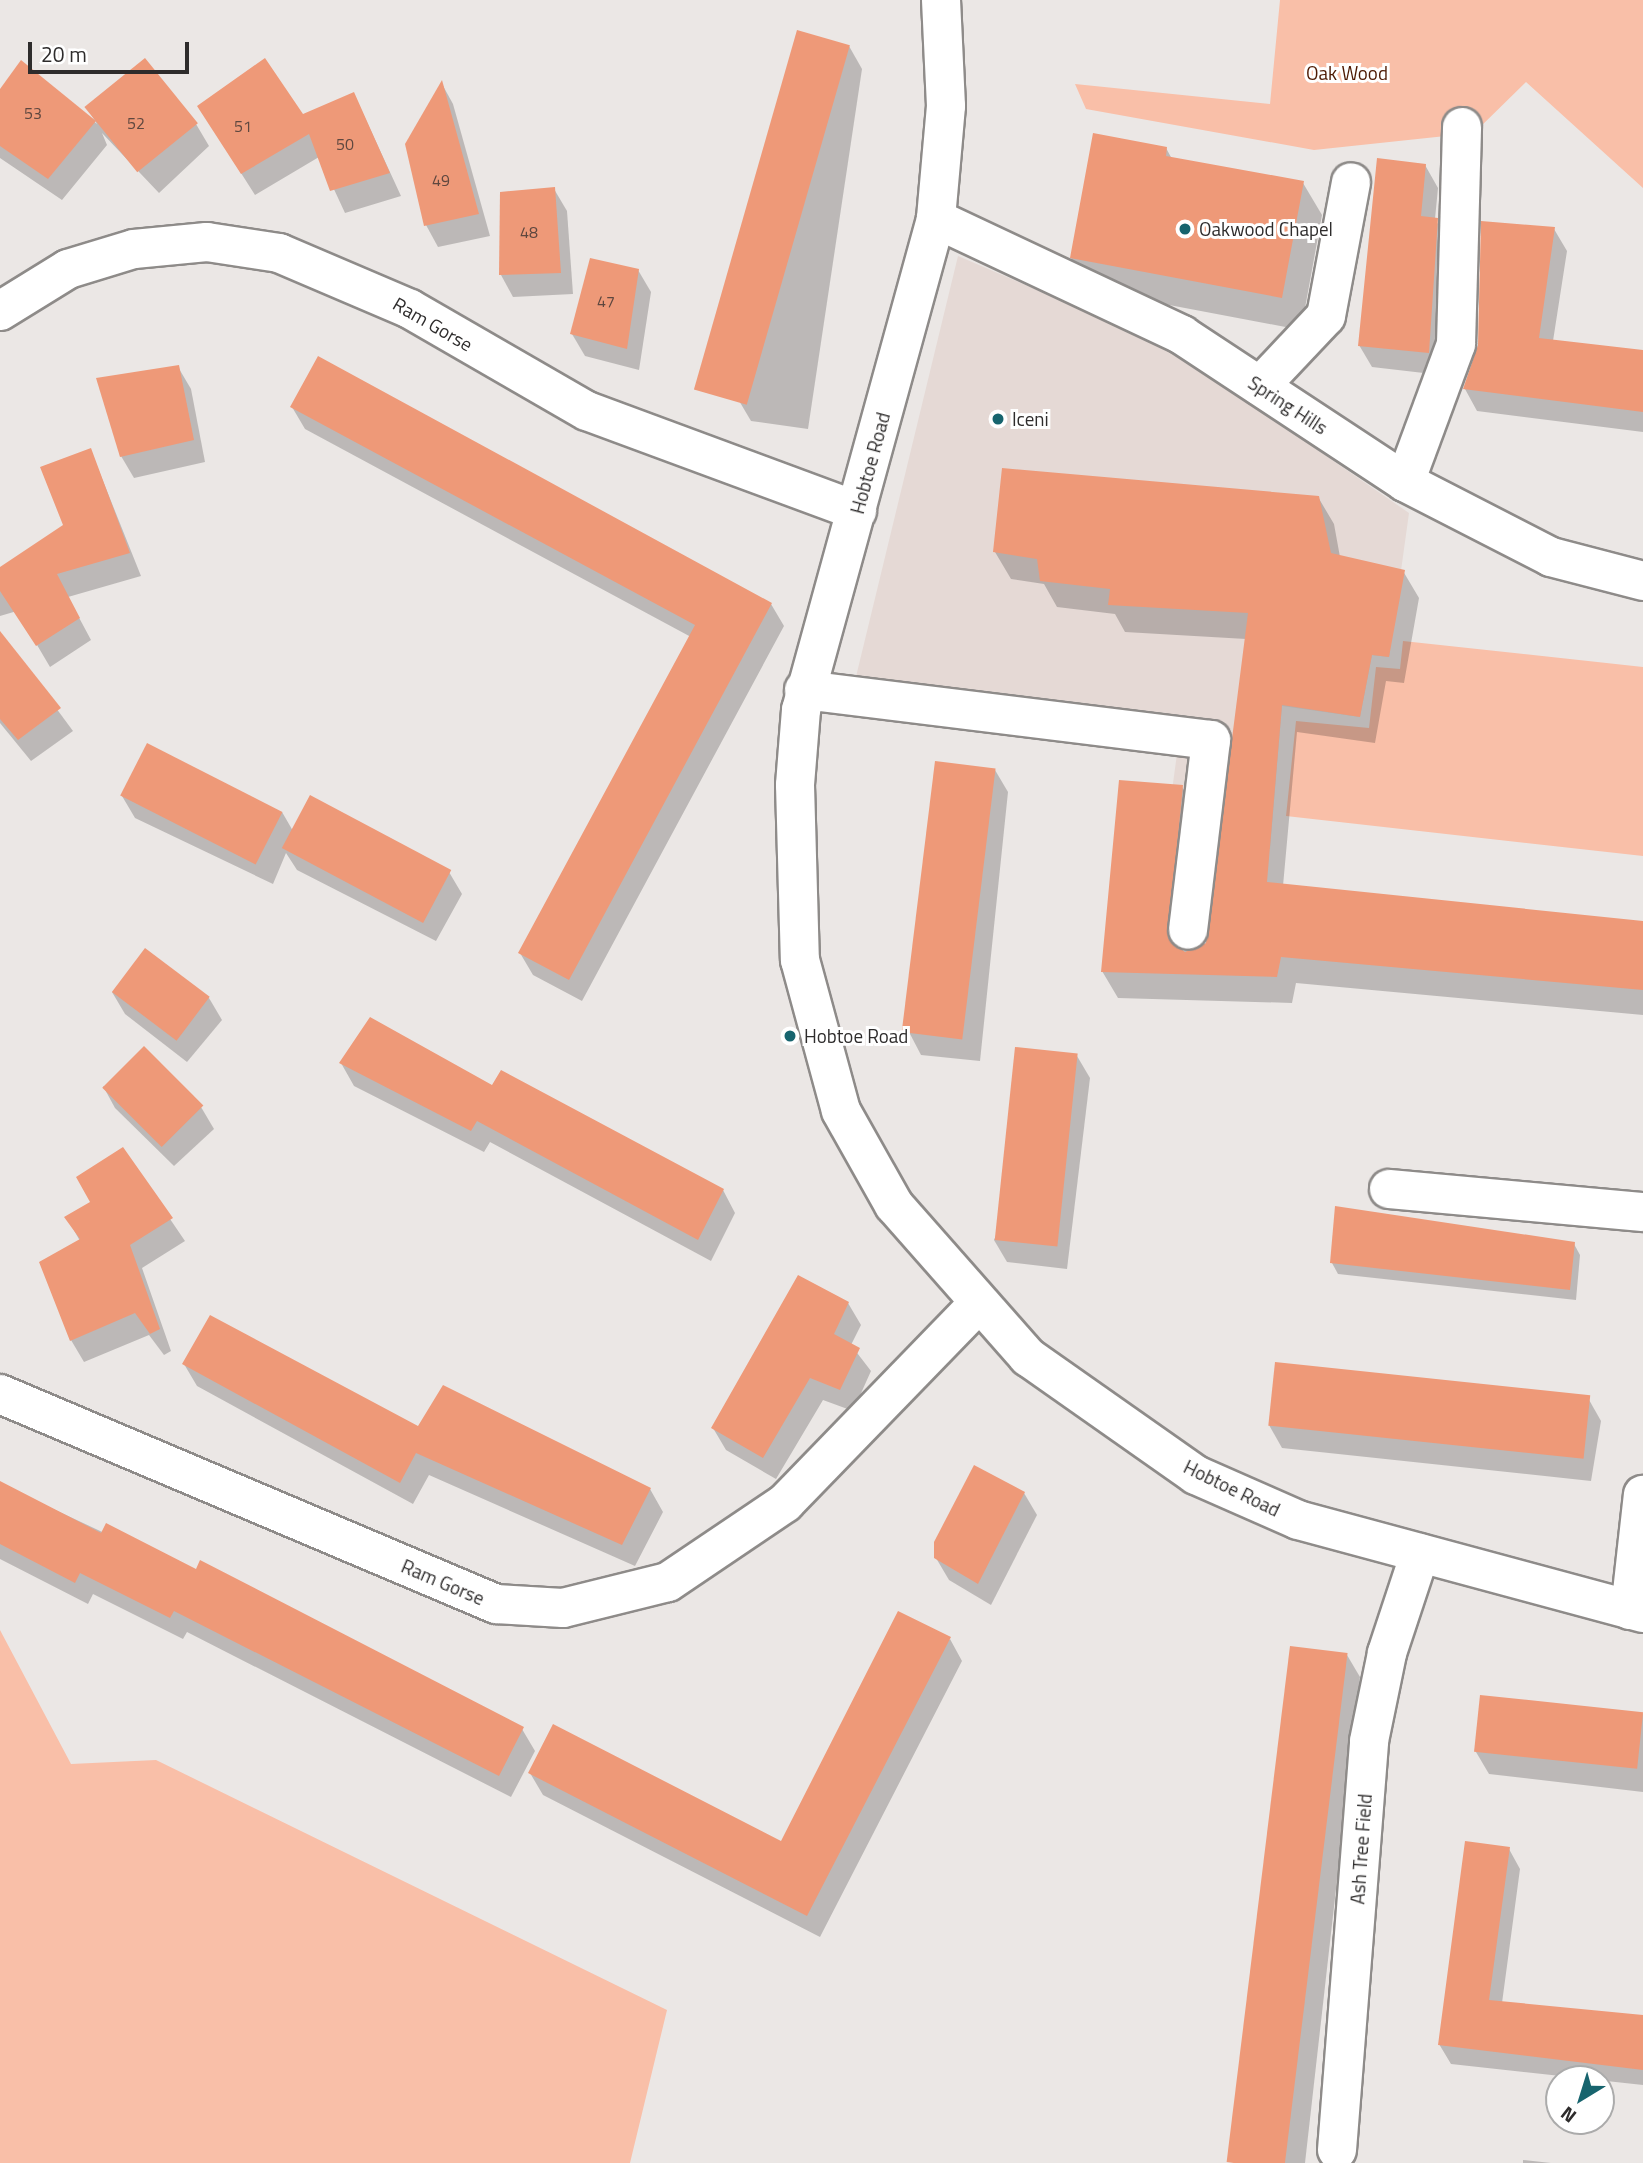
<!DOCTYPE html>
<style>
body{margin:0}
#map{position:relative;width:1643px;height:2163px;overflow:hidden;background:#ebe7e5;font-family:"Titillium Web",sans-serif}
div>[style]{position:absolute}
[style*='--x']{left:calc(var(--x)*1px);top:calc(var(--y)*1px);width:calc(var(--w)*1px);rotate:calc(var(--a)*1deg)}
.built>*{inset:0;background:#e5d9d5}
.green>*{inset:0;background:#f9bfa8}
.shadow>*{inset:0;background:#0003}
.building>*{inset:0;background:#ee9978;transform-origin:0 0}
.roads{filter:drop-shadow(2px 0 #8e8b89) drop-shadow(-2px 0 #8e8b89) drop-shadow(0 2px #8e8b89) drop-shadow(0 -2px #8e8b89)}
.minor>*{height:38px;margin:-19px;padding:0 19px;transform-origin:19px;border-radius:19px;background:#fff}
.dots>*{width:19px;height:19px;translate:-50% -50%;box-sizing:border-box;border:4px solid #fff;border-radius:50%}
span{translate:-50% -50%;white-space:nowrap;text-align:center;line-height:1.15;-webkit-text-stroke:6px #fff;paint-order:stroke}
.number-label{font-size:16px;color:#5e473f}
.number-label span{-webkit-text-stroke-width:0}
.park-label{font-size:19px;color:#4c1801}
.poi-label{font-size:19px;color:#2e2c2c}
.left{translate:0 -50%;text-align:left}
.street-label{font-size:19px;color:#2e2c2c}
.north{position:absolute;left:1545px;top:2065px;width:70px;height:70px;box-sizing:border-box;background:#fff;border:2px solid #ababab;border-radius:50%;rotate:218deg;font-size:19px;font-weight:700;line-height:28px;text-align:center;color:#2e2c2c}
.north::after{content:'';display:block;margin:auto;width:24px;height:32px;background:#17646e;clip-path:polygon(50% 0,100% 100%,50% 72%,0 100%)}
.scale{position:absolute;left:28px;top:42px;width:161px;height:32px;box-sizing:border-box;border:4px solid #2e2c2c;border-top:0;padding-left:9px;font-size:21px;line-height:24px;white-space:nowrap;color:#2e2c2c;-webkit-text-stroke:5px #fff;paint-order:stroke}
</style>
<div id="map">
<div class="built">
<div style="clip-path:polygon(958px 256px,1165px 345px,1409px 513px,1389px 657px,1372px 655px,1360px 717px,1282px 706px,1270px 849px,1166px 835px,1179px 739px,853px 689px)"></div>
</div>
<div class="green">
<div style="clip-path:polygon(1280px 0,1643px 0,1643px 188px,1526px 82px,1474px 133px,1314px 150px,1086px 109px,1075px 84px,1270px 104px)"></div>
<div style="clip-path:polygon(1403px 641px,1643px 667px,1643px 856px,1286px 816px,1296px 721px,1369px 728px,1376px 667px,1400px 669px)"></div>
<div style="clip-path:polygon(0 1630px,71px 1764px,156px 1760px,667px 2010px,630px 2163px,0 2163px)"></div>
</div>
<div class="shadow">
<div style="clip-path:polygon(849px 46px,862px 69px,808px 429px,751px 421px,738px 399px)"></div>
<div style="clip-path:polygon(33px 72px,97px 124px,89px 111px,196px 124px,209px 146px,159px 193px,102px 133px,107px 145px,62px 200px,0 158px,0 108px)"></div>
<div style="clip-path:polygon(442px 84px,453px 104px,490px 236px,438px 247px,426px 225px)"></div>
<div style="clip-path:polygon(354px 94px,401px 196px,345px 213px,319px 157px,255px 195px,199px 107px,303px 116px)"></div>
<div style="clip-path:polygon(1166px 148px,1172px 159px,1303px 183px,1322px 215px,1301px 330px,1090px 290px,1071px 258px)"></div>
<div style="clip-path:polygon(1425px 165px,1438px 188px,1435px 219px,1449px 242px,1441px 375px,1372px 367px,1359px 345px)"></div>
<div style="clip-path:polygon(554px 189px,567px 211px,573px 294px,513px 297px,501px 275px)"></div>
<div style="clip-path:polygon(1554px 229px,1567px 251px,1553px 341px,1643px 351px,1643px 432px,1477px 411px,1465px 389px)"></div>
<div style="clip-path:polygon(638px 270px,651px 292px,639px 370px,585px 356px,572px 334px)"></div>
<div style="clip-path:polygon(178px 367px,191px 389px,205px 462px,134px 478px,121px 456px)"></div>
<div style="clip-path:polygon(292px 407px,771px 604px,784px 626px,582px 1001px,533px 975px,520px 953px,691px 637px,305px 429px)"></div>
<div style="clip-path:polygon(91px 451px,141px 576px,68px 597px,91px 640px,50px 667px,17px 611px,0 616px,0 570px,65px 525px)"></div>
<div style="clip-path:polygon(1318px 497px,1334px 524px,1340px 557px,1403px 571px,1419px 598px,1404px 683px,1386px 681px,1375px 743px,1297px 732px,1283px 886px,1643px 923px,1643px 1015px,1296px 983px,1292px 1003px,1118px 998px,1102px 971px,1182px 787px,1198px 814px,1181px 952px,1206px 945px,1246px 639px,1125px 632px,1115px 614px,1057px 607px,1044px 584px,1011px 579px,995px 552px)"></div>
<div style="clip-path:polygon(8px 643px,73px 731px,31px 761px,0 723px,0 650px)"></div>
<div style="clip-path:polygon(995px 770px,1008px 792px,980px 1061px,921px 1055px,909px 1032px)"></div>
<div style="clip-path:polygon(122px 796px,282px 812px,293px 831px,449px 872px,462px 894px,436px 941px,297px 870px,286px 853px,273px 884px,135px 818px)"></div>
<div style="clip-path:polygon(112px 992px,209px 998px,222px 1020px,187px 1062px,125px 1014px)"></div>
<div style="clip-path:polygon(1077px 1056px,1090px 1078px,1067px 1269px,1007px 1262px,994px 1240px)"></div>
<div style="clip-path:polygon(341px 1063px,493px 1087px,723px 1190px,735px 1213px,711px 1261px,490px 1142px,484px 1152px,354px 1086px)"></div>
<div style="clip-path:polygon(103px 1086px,201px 1107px,214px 1129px,174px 1166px,115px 1108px)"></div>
<div style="clip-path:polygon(123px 1150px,185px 1241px,142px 1268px,171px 1351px,164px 1355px,149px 1335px,84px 1362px,71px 1340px,80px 1241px,67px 1218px,92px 1202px)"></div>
<div style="clip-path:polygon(1574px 1244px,1580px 1255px,1576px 1300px,1338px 1274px,1332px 1263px)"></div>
<div style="clip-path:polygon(848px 1303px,861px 1325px,851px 1345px,871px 1371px,853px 1411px,823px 1400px,776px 1479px,726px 1450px,713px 1428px)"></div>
<div style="clip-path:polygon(184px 1364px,650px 1489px,663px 1512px,635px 1566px,429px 1475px,413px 1504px,197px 1386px)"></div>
<div style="clip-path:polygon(1588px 1398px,1601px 1421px,1591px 1481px,1282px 1448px,1269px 1425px)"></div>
<div style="clip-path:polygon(0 1484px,522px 1729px,535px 1751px,511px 1797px,187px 1632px,183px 1639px,93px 1594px,88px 1604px,0 1559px)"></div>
<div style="clip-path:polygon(1024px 1493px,1037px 1515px,991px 1605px,949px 1580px,936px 1558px)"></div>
<div style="clip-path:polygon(950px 1639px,962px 1661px,820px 1937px,543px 1795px,530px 1773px,781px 1843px)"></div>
<div style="clip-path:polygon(1347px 1655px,1360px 1677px,1305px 2163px,1234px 2163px)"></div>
<div style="clip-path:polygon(1643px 1714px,1643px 1792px,1489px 1774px,1476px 1752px)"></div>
<div style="clip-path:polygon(1509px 1849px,1520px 1869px,1502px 2003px,1643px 2017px,1643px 2085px,1451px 2064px,1439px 2044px)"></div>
<div style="clip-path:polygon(1523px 2160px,1551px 2163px,1523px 2163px)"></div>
</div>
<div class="building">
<div style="left:797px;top:30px;width:55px;height:374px;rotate:16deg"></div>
<div style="left:145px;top:58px;width:84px;height:78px;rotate:51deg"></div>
<div style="clip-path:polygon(265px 58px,303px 114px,354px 92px,390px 173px,330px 191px,309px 134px,241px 174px,197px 106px)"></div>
<div style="clip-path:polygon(21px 60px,96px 121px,48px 179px,0 146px,0 89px)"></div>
<div style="clip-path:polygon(442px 80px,479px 214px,424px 226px,405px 144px)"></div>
<div style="clip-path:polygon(1093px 133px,1167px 147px,1166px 156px,1304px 181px,1282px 298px,1070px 258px)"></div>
<div style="clip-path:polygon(1377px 158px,1426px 164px,1421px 216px,1438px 218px,1429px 353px,1358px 346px)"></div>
<div style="clip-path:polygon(555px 187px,561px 273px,499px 275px,500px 192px)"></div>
<div style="clip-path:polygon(1481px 221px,1555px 227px,1539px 338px,1643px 350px,1643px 412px,1463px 389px,1478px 345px)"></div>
<div style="clip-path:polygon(590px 258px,639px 269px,627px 349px,570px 334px)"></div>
<div style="clip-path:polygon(318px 356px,772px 603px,569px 980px,518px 953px,695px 625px,290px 407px)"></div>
<div style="clip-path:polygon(179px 365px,194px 440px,120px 457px,96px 378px)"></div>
<div style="clip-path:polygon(91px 448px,130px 553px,57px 574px,80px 618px,36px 646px,0 591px,0 567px,63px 525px,40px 467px)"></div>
<div style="clip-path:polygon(1002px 468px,1319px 496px,1331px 553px,1405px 570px,1389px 657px,1372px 655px,1360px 717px,1282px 705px,1267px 882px,1643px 921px,1643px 990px,1281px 957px,1277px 977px,1101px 972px,1119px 780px,1183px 785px,1168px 938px,1185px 952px,1206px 943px,1248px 613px,1108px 605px,1110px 589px,1040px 581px,1037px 559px,993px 552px)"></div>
<div style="clip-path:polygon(0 631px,61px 708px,18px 740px,0 719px)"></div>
<div style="left:147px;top:743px;width:152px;height:59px;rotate:27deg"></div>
<div style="left:935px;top:761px;width:61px;height:273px;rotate:7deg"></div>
<div style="left:310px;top:795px;width:160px;height:60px;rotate:28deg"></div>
<div style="left:145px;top:948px;width:81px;height:55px;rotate:37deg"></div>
<div style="clip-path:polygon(370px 1017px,492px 1085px,501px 1070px,724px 1189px,698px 1240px,477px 1121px,471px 1131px,339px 1063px)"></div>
<div style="left:144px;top:1046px;width:84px;height:59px;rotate:45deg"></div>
<div style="left:1015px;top:1047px;width:63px;height:194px;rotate:6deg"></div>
<div style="clip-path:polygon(123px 1147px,173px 1218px,130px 1245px,160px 1329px,150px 1334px,135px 1313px,70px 1341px,39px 1262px,80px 1239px,64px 1217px,90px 1202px,76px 1177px)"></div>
<div style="clip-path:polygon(1335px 1206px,1575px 1242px,1570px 1290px,1330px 1263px)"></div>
<div style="clip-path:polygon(798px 1275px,849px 1302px,834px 1334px,860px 1348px,840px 1390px,810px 1378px,763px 1458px,711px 1428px)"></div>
<div style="clip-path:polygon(210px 1315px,418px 1426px,443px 1385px,651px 1488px,622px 1545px,416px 1453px,400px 1483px,182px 1364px)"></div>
<div style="left:1275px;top:1362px;width:317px;height:64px;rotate:6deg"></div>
<div style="clip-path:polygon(974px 1465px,1025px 1492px,978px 1584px,934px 1558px,934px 1542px)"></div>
<div style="clip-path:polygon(0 1481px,101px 1533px,106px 1523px,196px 1569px,200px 1560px,524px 1727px,499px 1776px,174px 1611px,170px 1618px,80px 1573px,75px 1583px,0 1544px)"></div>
<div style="clip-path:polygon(898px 1611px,951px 1637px,807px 1916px,528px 1773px,553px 1724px,781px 1841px)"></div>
<div style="left:1290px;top:1646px;width:58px;height:520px;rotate:7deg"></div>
<div style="left:1480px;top:1695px;width:164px;height:57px;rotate:6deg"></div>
<div style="clip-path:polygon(1465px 1841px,1510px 1847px,1489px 2000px,1643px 2015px,1643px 2070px,1438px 2045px)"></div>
</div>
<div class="roads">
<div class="minor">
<div style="--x:941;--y:0;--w:106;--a:87.3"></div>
<div style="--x:946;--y:106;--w:113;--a:95.1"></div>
<div style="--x:936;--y:219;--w:509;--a:105.37"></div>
<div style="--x:801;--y:710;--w:75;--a:94.6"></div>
<div style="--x:795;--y:785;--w:175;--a:88.4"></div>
<div style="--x:800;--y:960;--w:156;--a:74.8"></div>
<div style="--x:841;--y:1111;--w:108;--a:60.6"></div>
<div style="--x:894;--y:1205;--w:203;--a:48.6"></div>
<div style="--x:1028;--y:1357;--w:205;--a:35.1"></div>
<div style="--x:1196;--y:1475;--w:111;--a:23.8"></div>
<div style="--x:1298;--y:1520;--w:357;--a:15.1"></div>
<div style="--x:936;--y:219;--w:272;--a:25.2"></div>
<div style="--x:1182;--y:335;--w:267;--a:33.4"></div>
<div style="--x:1405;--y:482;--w:164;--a:27.2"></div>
<div style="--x:1551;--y:557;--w:95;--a:14.6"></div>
<div style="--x:0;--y:311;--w:80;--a:-31.7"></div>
<div style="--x:68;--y:269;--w:69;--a:-16.9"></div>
<div style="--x:134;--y:249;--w:73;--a:-5.5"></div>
<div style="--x:207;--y:242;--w:73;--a:8.7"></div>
<div style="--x:279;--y:253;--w:142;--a:23.1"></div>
<div style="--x:410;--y:309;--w:204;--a:30"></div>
<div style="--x:587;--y:411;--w:288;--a:20.3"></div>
<div style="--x:1260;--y:386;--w:96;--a:-46.7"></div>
<div style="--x:1326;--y:316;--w:136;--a:-79.4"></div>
<div style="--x:1405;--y:482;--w:147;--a:-69.7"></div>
<div style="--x:1456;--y:344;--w:217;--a:-88.4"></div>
<div style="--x:804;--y:690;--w:410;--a:7"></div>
<div style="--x:1211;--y:740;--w:191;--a:96.9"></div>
<div style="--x:1389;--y:1189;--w:255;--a:5.2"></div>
<div style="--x:0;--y:1394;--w:539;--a:22.95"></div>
<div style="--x:496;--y:1604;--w:67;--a:3.4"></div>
<div style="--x:563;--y:1608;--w:108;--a:-13.9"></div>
<div style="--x:668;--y:1582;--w:141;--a:-34"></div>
<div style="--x:785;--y:1503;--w:276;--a:-45.9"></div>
<div style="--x:1630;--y:1610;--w:116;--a:-83.6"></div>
<div style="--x:1337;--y:2150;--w:410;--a:-85.5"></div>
<div style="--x:1369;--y:1741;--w:90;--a:-78.4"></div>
<div style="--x:1387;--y:1653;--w:105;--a:-71.7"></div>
</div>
</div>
<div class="dots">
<div style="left:1185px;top:229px;background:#17646e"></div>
<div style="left:998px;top:419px;background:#17646e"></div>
<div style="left:790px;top:1036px;background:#17646e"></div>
</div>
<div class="number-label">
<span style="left:33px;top:113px">53</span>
<span style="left:136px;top:123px">52</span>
<span style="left:243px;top:126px">51</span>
<span style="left:345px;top:144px">50</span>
<span style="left:441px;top:180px">49</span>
<span style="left:529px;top:232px">48</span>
<span style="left:606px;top:301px">47</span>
</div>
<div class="park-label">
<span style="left:1347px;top:73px">Oak Wood</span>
</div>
<div class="poi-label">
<span class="left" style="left:1199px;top:229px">Oakwood Chapel</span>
<span class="left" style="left:1012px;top:419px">Iceni</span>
<span class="left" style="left:804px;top:1036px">Hobtoe Road</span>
</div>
<div class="street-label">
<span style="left:433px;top:324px;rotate:30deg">Ram Gorse</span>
<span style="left:1288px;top:405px;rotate:33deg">Spring Hills</span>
<span style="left:870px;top:463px;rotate:-75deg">Hobtoe Road</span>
<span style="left:1232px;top:1488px;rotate:26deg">Hobtoe Road</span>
<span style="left:443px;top:1582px;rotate:23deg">Ram Gorse</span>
<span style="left:1361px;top:1849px;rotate:-86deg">Ash Tree Field</span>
</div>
<div class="north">N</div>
<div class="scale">20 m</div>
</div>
